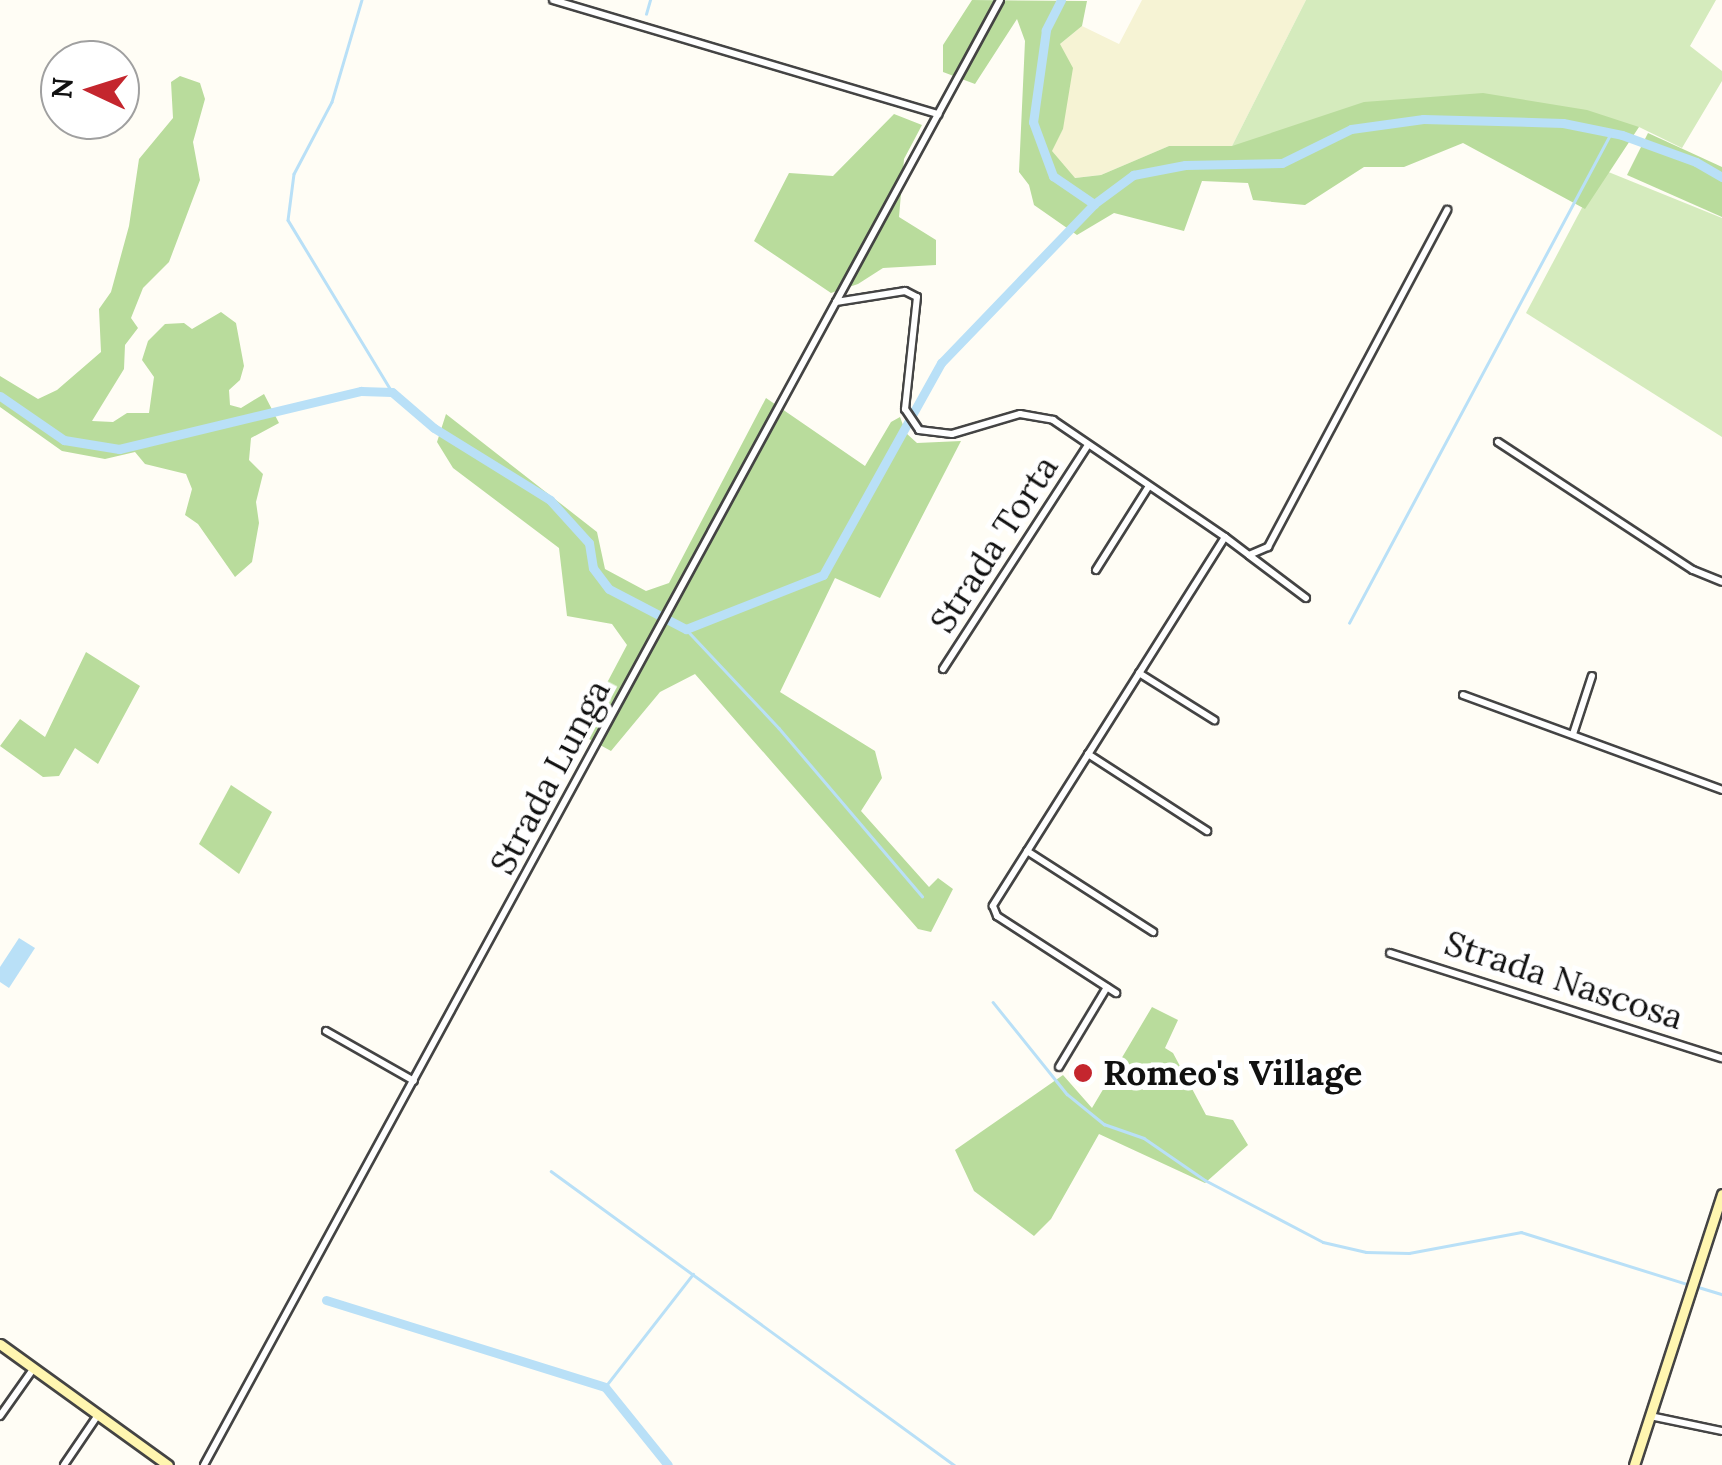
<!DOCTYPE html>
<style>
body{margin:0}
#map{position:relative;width:1722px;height:1465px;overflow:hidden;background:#fffdf5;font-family:Lora,serif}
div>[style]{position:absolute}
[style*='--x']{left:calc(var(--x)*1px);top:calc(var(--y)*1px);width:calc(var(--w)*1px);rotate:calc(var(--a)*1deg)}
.farmland>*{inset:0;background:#f6f3d4}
.green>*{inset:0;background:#d5ebbd}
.forest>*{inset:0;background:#b9dc9c}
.water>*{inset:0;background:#b9e0f7}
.stream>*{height:2.5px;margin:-1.25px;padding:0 1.25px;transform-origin:1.25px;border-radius:1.25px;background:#b9e0f7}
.canal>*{height:9px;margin:-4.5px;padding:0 4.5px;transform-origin:4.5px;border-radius:4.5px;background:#b9e0f7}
.roads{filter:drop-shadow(2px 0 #444) drop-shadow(-2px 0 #444) drop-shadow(0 2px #444) drop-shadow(0 -2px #444)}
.street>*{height:6px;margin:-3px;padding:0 3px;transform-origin:3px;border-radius:3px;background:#fff}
.secondary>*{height:9px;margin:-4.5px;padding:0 4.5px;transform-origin:4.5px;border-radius:4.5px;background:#fff6b0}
.dots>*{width:28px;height:28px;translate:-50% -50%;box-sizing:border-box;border:5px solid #fff;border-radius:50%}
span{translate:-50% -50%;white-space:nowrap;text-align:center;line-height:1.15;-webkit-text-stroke:10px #fff;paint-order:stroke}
.street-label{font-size:35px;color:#111}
.poi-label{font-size:35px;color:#111;font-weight:700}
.left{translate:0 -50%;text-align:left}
.north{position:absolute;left:40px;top:40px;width:100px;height:100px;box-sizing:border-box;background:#fff;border:2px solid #a0a0a0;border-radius:50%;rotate:274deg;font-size:28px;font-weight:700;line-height:40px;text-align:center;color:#111}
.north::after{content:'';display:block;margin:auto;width:35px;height:45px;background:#c4262e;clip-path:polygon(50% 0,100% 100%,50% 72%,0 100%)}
</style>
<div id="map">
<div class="farmland">
<div style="clip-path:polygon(1142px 0,1306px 0,1232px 146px,1169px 146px,1101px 175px,1074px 178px,1051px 151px,1063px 129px,1060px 44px,1082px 26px,1119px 44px)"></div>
</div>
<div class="green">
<div style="clip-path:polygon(1306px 0,1716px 0,1690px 46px,1722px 71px,1722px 81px,1682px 148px,1639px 127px,1232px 146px)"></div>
<div style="clip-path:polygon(1606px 171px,1722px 218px,1722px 437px,1526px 313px,1601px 172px)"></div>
</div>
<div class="forest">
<div style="clip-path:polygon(972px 0,1087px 1px,1082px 26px,1060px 44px,1073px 68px,1063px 129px,1052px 151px,1075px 178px,1101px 175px,1169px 146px,1232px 146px,1364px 102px,1483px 93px,1587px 110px,1639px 127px,1585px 209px,1463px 143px,1404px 167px,1364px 167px,1305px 205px,1253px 200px,1248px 183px,1202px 181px,1184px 231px,1114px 213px,1077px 235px,1034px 205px,1029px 185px,1019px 172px,1025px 41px,1017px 19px,975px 84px,943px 72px,943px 45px)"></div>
<div style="clip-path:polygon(180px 76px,200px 83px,205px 99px,193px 142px,200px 180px,169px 262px,143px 288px,131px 318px,138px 328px,125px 345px,124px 369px,92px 421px,113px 422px,127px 413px,149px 413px,154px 377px,142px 360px,148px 341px,165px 324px,184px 323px,192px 329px,221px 312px,236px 323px,244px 366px,240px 380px,229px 390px,230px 405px,241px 408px,264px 394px,279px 423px,251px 438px,249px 460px,263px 474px,256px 502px,259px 523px,252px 562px,235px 577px,198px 524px,185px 515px,192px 489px,186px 474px,145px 464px,135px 452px,105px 459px,62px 451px,0 407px,0 376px,38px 399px,57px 390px,101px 352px,99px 309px,111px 292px,129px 226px,139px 159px,173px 118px,171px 82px)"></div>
<div style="clip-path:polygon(894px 114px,922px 125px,904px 159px,899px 217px,936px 240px,936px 265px,883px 268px,858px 284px,831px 293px,754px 241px,789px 173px,833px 176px)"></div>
<div style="clip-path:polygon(1648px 133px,1722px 167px,1722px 217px,1627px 175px)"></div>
<div style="clip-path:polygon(766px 398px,865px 466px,891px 422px,900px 417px,906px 433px,917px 443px,961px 441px,880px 598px,835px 578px,780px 692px,875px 751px,882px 778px,861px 811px,929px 887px,938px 878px,953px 889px,931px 932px,918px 929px,695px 674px,660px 692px,611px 751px,580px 734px,627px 645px,612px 624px,567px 616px,559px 548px,453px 468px,437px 442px,446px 414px,597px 532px,605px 569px,646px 591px,669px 583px)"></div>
<div style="clip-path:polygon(86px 652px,140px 686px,98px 764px,75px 748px,59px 776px,43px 777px,0 746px,20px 719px,45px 737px)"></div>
<div style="clip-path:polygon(231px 785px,272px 812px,239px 874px,199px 844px)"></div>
<div style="clip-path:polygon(1152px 1007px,1178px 1020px,1165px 1048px,1173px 1053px,1206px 1115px,1233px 1120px,1248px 1145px,1205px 1183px,1099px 1134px,1051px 1219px,1034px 1236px,974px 1191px,955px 1150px,1063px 1075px,1092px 1108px)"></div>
</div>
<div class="water">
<div style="clip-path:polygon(19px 938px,35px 948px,9px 988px,0 982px,0 967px)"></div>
</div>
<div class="stream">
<div style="--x:362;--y:0;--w:106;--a:106.4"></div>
<div style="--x:332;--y:102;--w:81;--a:117.8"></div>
<div style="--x:294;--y:174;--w:46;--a:97.4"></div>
<div style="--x:288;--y:220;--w:201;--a:58.8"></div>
<div style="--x:646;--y:14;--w:15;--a:-74"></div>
<div style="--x:1349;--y:623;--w:556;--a:-61.87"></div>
<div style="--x:686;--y:629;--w:136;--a:46.8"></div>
<div style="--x:779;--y:728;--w:221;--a:49.6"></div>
<div style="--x:993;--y:1002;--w:118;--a:51.2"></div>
<div style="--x:1067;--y:1094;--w:48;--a:39"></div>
<div style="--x:1104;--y:1124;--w:42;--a:19.3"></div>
<div style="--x:1144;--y:1138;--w:74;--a:34.5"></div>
<div style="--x:1205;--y:1180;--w:133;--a:27.7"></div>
<div style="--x:1323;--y:1242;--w:44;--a:13.1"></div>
<div style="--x:1366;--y:1252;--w:43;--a:1.3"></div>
<div style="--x:1409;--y:1253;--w:114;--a:-10.6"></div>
<div style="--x:1521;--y:1232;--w:174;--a:17.4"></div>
<div style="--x:551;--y:1171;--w:499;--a:36.1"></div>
<div style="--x:1695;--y:1286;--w:28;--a:17"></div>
<div style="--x:605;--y:1387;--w:143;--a:-52.1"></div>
</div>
<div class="canal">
<div style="--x:1061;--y:0;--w:34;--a:117"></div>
<div style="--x:1046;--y:30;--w:93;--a:98"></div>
<div style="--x:1033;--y:122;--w:58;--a:69.7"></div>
<div style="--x:1053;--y:176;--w:50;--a:34.3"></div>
<div style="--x:1094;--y:204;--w:49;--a:-36.6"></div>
<div style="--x:1133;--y:175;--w:53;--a:-10.9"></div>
<div style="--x:1185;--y:165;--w:97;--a:-1.2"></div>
<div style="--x:1282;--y:163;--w:77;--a:-26.2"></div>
<div style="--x:1351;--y:129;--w:73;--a:-7.9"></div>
<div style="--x:1423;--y:119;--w:140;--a:1.6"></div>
<div style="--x:1563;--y:123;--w:60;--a:11.5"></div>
<div style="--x:1622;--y:135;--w:79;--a:20"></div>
<div style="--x:1696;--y:162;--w:30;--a:30"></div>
<div style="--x:0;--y:396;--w:78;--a:34.5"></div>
<div style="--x:64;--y:440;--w:56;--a:9.3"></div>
<div style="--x:119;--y:449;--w:249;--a:-13.5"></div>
<div style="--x:361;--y:391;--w:31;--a:2"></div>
<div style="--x:392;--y:392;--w:55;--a:40.6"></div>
<div style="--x:434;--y:428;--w:137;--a:31.8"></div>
<div style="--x:550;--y:500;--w:58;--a:47.8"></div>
<div style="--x:589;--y:543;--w:25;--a:81"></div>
<div style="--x:593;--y:568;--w:26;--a:53"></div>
<div style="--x:609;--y:589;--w:87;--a:27.5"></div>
<div style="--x:686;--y:629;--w:147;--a:-21.5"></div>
<div style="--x:823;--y:575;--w:243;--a:-60.9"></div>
<div style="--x:941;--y:363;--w:221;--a:-46.1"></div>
<div style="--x:326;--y:1300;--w:292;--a:17.3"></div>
<div style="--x:605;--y:1387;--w:100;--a:51.1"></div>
</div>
<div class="roads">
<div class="street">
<div style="--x:553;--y:0;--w:402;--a:16.5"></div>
<div style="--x:836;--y:302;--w:70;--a:-9.1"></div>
<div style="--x:905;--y:291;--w:13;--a:27"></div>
<div style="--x:917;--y:297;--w:113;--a:96.1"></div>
<div style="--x:905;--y:409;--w:25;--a:56"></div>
<div style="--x:919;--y:430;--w:33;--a:7"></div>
<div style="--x:952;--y:434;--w:71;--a:-16.4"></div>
<div style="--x:1020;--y:414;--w:34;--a:10"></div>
<div style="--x:1053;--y:420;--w:208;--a:34.2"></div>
<div style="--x:1225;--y:537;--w:436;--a:122.2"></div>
<div style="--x:993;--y:906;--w:11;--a:68"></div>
<div style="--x:997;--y:916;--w:142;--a:32.9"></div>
<div style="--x:1498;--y:442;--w:233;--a:33.3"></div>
<div style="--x:1693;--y:570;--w:31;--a:22"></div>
<div style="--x:1225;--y:537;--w:30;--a:37"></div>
<div style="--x:1249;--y:555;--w:21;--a:-23"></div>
<div style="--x:1268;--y:547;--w:382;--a:-62"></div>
<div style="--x:1250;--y:556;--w:70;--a:36.9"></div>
<div style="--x:1096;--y:570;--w:99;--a:-57.8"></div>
<div style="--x:943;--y:669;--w:267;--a:-57.1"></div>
<div style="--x:1139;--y:673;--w:89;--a:32.1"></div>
<div style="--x:1463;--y:695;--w:276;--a:20.1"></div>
<div style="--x:1573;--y:734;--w:61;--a:-71.9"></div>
<div style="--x:1088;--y:754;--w:142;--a:32.9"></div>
<div style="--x:1027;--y:851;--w:150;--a:32.7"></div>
<div style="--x:1390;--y:953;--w:348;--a:17.6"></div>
<div style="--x:326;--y:1031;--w:101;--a:29.6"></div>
<div style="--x:1059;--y:1067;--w:93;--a:-59"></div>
<div style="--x:0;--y:1416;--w:59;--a:-54.7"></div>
<div style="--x:1650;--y:1416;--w:74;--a:11.8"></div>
<div style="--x:64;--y:1465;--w:60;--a:-55.8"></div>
<div style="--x:204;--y:1465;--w:1667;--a:-61.48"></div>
</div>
<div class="secondary">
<div style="--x:0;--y:1344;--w:207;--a:35.8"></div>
<div style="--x:1634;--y:1465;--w:285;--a:-72"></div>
</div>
</div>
<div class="dots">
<div style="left:1083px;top:1073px;background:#c4262e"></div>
</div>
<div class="street-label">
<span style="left:994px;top:544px;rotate:-57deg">Strada Torta</span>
<span style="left:550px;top:777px;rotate:-62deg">Strada Lunga</span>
<span style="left:1564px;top:980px;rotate:18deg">Strada Nascosa</span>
</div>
<div class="poi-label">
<span class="left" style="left:1103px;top:1073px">Romeo's Village</span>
</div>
<div class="north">N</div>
</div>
